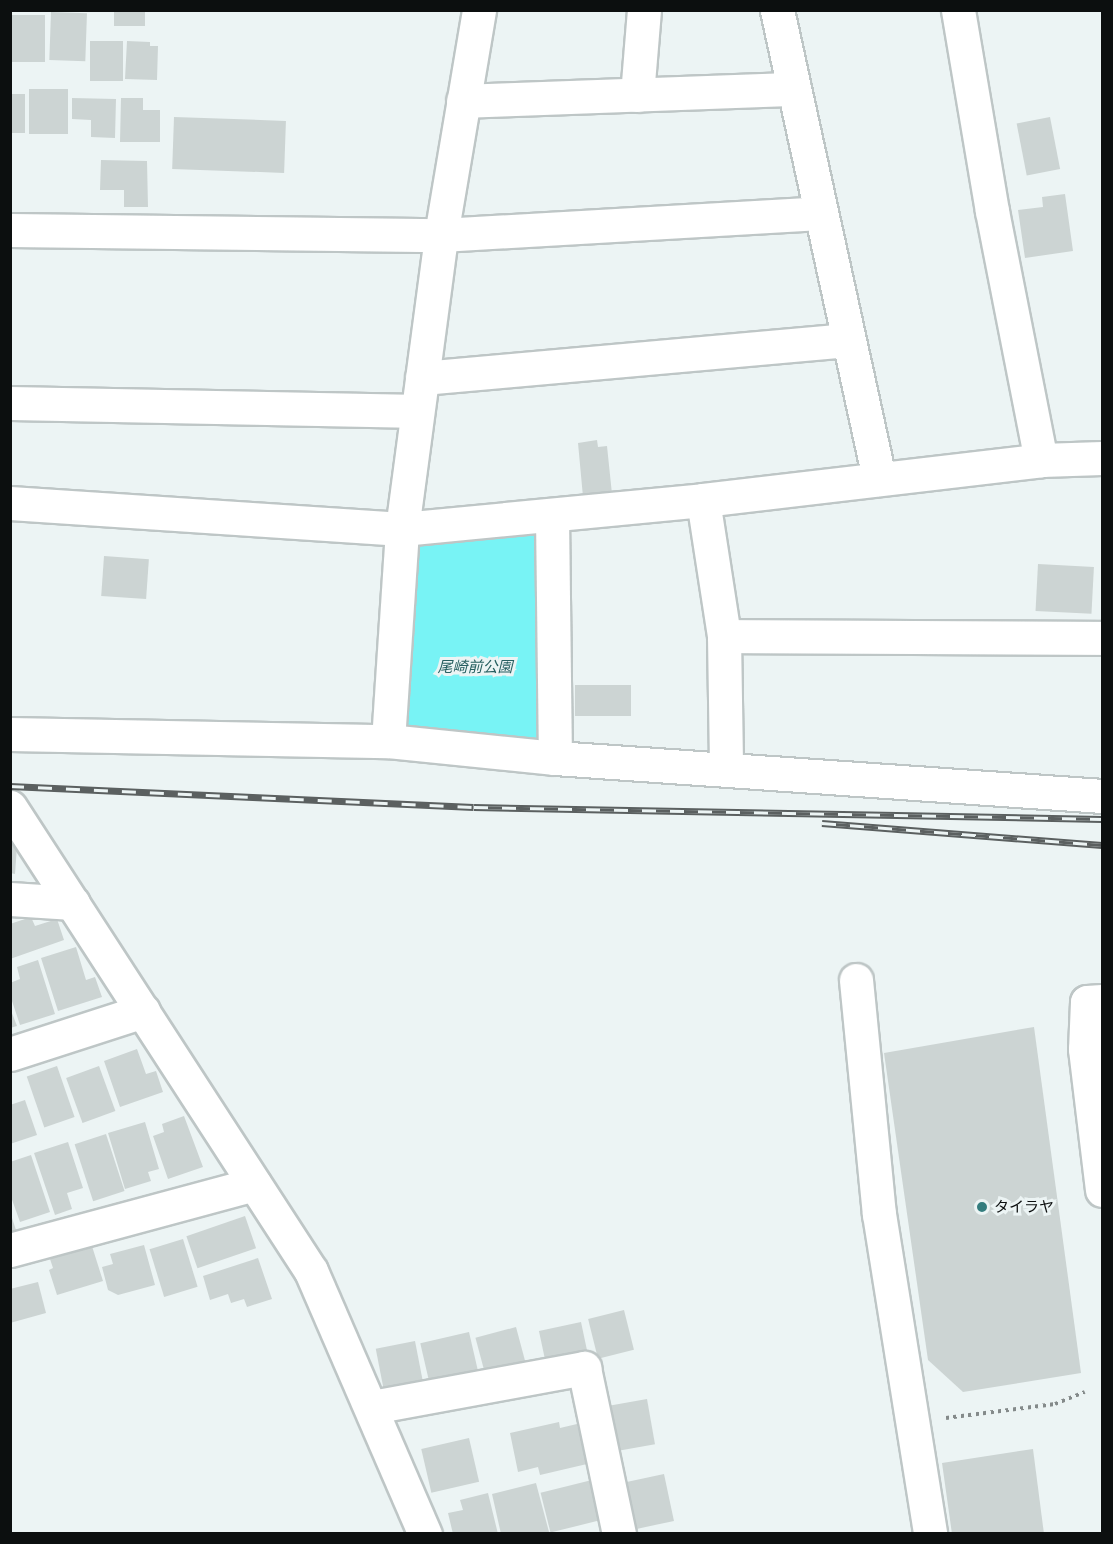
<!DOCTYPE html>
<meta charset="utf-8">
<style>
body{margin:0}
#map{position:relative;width:1113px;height:1544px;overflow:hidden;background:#ecf4f4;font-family:"Noto Serif","Noto Sans JP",serif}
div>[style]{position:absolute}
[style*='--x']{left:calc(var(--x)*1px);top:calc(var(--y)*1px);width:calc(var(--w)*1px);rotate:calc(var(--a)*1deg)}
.green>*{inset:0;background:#78f3f5}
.building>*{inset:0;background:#ccd4d3;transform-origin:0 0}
.path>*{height:4px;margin-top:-2px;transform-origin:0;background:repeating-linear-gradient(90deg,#848a8a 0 3px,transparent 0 7.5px)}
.roads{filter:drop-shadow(2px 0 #bec6c6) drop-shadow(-2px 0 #bec6c6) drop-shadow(0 2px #bec6c6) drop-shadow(0 -2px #bec6c6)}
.minor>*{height:33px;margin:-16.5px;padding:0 16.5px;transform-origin:16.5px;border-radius:16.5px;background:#fff}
.rail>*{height:7px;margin-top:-3.5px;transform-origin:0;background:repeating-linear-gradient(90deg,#ecf4f4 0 14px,#5b6060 0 28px);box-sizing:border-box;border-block:2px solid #5b6060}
.dots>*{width:16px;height:16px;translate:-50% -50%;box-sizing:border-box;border:3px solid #ecf4f4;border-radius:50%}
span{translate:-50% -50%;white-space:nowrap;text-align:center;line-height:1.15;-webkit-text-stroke:6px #ecf4f4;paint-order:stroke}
.park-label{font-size:15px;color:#286061;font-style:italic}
.poi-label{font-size:15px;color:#0c0f0f}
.left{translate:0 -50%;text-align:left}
.frame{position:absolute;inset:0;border:12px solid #0c0f0f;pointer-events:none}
</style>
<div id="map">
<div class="green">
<div style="clip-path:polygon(544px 530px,544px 746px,403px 732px,413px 543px)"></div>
</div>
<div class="building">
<div style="left:114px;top:10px;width:31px;height:16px"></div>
<div style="left:51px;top:12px;width:36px;height:48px;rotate:2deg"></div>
<div style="left:12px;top:15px;width:33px;height:47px"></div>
<div style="left:90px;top:41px;width:33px;height:40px"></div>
<div style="clip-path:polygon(127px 41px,150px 42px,150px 46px,158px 46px,157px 80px,125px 79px)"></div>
<div style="left:29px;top:89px;width:39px;height:45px"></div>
<div style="left:10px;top:94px;width:15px;height:39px"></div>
<div style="clip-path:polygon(72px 98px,116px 99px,115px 138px,91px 137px,91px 120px,72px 119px)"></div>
<div style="clip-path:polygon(121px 98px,143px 98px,143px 110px,160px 110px,160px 142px,120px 142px)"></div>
<div style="left:174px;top:117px;width:112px;height:52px;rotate:2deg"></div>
<div style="left:1050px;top:117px;width:53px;height:34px;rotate:79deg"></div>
<div style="clip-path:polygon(101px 160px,147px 161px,148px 207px,124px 207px,124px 190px,100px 190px)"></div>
<div style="clip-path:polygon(1065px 194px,1073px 251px,1025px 258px,1018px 210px,1043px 207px,1042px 197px)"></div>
<div style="clip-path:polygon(597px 440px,598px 447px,607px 446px,612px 494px,583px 497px,578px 443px)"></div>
<div style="left:104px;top:556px;width:45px;height:40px;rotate:4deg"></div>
<div style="left:1038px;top:564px;width:56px;height:47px;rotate:3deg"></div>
<div style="left:575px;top:685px;width:56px;height:31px"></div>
<div style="clip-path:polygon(10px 845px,17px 846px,15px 874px,10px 873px)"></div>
<div style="clip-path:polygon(31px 917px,35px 926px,57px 919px,64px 940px,10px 959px,10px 924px)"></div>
<div style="clip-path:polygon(76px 947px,86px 980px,95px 977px,102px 997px,58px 1011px,41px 958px)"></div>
<div style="clip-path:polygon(38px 960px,55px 1014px,20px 1025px,10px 995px,10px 983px,20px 979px,17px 967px)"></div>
<div style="clip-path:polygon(10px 1008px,17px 1026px,10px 1028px)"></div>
<div style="clip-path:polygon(1034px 1027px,1081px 1373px,963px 1392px,928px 1360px,884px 1053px)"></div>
<div style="clip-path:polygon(137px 1049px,146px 1074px,156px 1071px,163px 1092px,120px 1107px,104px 1061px)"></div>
<div style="left:57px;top:1066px;width:54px;height:32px;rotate:71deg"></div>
<div style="left:99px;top:1066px;width:48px;height:35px;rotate:70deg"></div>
<div style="clip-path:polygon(25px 1100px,37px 1135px,10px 1144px,10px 1105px)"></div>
<div style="clip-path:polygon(184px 1116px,203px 1167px,168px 1179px,153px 1136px,164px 1132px,162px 1124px)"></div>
<div style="clip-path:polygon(145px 1122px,159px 1169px,148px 1172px,151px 1181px,125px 1189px,108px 1133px)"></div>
<div style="left:106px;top:1134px;width:60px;height:33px;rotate:72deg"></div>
<div style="clip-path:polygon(68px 1142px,83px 1188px,67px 1193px,72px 1209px,55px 1215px,34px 1153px)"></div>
<div style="clip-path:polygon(31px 1155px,50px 1212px,20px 1222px,10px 1194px,10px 1162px)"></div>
<div style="clip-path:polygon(10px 1212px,19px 1239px,10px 1242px)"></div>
<div style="left:245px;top:1216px;width:34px;height:62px;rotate:71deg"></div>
<div style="left:183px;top:1239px;width:50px;height:35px;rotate:73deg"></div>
<div style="clip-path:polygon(91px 1243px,103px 1281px,57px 1295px,49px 1270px,53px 1268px,49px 1256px)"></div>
<div style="clip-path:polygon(144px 1245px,155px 1285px,118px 1295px,108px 1290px,102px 1267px,113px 1264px,110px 1254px)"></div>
<div style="clip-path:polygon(258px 1258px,272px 1299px,247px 1307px,244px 1299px,231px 1303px,228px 1294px,210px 1300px,203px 1276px)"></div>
<div style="clip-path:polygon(38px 1282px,46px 1313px,10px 1323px,10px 1289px)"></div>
<div style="left:624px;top:1310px;width:41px;height:37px;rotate:76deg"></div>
<div style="left:581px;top:1322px;width:38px;height:43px;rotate:78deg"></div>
<div style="left:516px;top:1327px;width:39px;height:42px;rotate:75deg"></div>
<div style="left:469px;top:1332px;width:41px;height:50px;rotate:77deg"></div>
<div style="left:415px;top:1341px;width:44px;height:40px;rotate:79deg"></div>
<div style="left:647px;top:1399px;width:46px;height:40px;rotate:80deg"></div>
<div style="clip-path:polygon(559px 1422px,560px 1428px,577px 1424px,587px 1464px,540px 1475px,538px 1467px,518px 1472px,510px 1433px)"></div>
<div style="left:469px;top:1438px;width:45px;height:49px;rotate:77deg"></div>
<div style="clip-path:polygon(1033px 1449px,1044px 1534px,952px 1534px,942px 1463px)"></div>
<div style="left:664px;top:1474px;width:48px;height:43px;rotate:78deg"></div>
<div style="left:592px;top:1480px;width:41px;height:53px;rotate:76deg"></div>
<div style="clip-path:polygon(536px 1483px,549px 1532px,501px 1534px,492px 1494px)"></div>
<div style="clip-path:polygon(488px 1493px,498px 1534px,453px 1534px,448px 1513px,463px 1510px,460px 1500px)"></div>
</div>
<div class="path">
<div style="--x:946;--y:1418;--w:110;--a:-7.3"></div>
<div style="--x:1055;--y:1404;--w:32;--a:-22"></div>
</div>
<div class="roads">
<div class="minor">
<div style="--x:777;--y:10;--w:480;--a:77.7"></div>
<div style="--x:958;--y:10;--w:204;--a:80.4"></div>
<div style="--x:992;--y:211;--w:254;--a:78.9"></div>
<div style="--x:637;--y:95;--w:85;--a:-85.3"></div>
<div style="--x:463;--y:101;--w:331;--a:-2.1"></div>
<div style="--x:10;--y:230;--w:431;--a:0.7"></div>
<div style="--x:441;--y:235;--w:380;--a:-3.3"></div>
<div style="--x:422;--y:378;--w:428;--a:-5.1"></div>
<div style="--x:10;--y:403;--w:407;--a:1.1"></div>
<div style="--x:703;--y:500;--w:138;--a:81.2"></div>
<div style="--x:724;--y:636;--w:132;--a:89.1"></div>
<div style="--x:10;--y:503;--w:393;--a:3.8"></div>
<div style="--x:402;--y:529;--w:302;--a:-5.5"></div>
<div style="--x:703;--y:500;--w:340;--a:-6.7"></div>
<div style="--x:1041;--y:460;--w:61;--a:-1.9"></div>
<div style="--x:552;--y:516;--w:242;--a:89.3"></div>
<div style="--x:724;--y:636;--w:378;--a:0.3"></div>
<div style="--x:10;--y:734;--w:378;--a:1.1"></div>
<div style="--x:388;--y:741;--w:168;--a:5.8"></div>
<div style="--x:555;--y:758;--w:548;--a:3.97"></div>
<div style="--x:388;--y:741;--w:212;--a:-86.2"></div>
<div style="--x:402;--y:529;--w:297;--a:-82.4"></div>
<div style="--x:441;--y:235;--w:228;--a:-80.4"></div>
<div style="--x:10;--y:807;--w:553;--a:57.03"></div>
<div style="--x:311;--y:1271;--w:287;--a:66.6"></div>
<div style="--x:10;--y:899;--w:63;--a:3.6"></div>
<div style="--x:856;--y:980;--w:235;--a:84.4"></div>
<div style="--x:879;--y:1214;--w:324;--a:80.9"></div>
<div style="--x:1102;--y:1001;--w:15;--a:176"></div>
<div style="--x:1087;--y:1002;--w:47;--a:92.4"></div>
<div style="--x:1085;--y:1049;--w:142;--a:83.1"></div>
<div style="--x:10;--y:1054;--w:140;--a:-17.9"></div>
<div style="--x:10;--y:1250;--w:253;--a:-15.1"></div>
<div style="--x:372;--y:1407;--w:216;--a:-10.4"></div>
<div style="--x:584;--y:1368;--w:170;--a:78.1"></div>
</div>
</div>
<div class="rail">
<div style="--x:10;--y:786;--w:464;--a:2.6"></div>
<div style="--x:474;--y:807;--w:628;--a:1.09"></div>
<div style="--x:822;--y:823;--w:281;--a:4.5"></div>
</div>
<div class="dots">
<div style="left:982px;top:1207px;background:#347d7e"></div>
</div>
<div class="park-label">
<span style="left:475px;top:667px">尾崎前公園</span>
</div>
<div class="poi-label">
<span class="left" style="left:994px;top:1207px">タイラヤ</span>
</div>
<div class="frame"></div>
</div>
